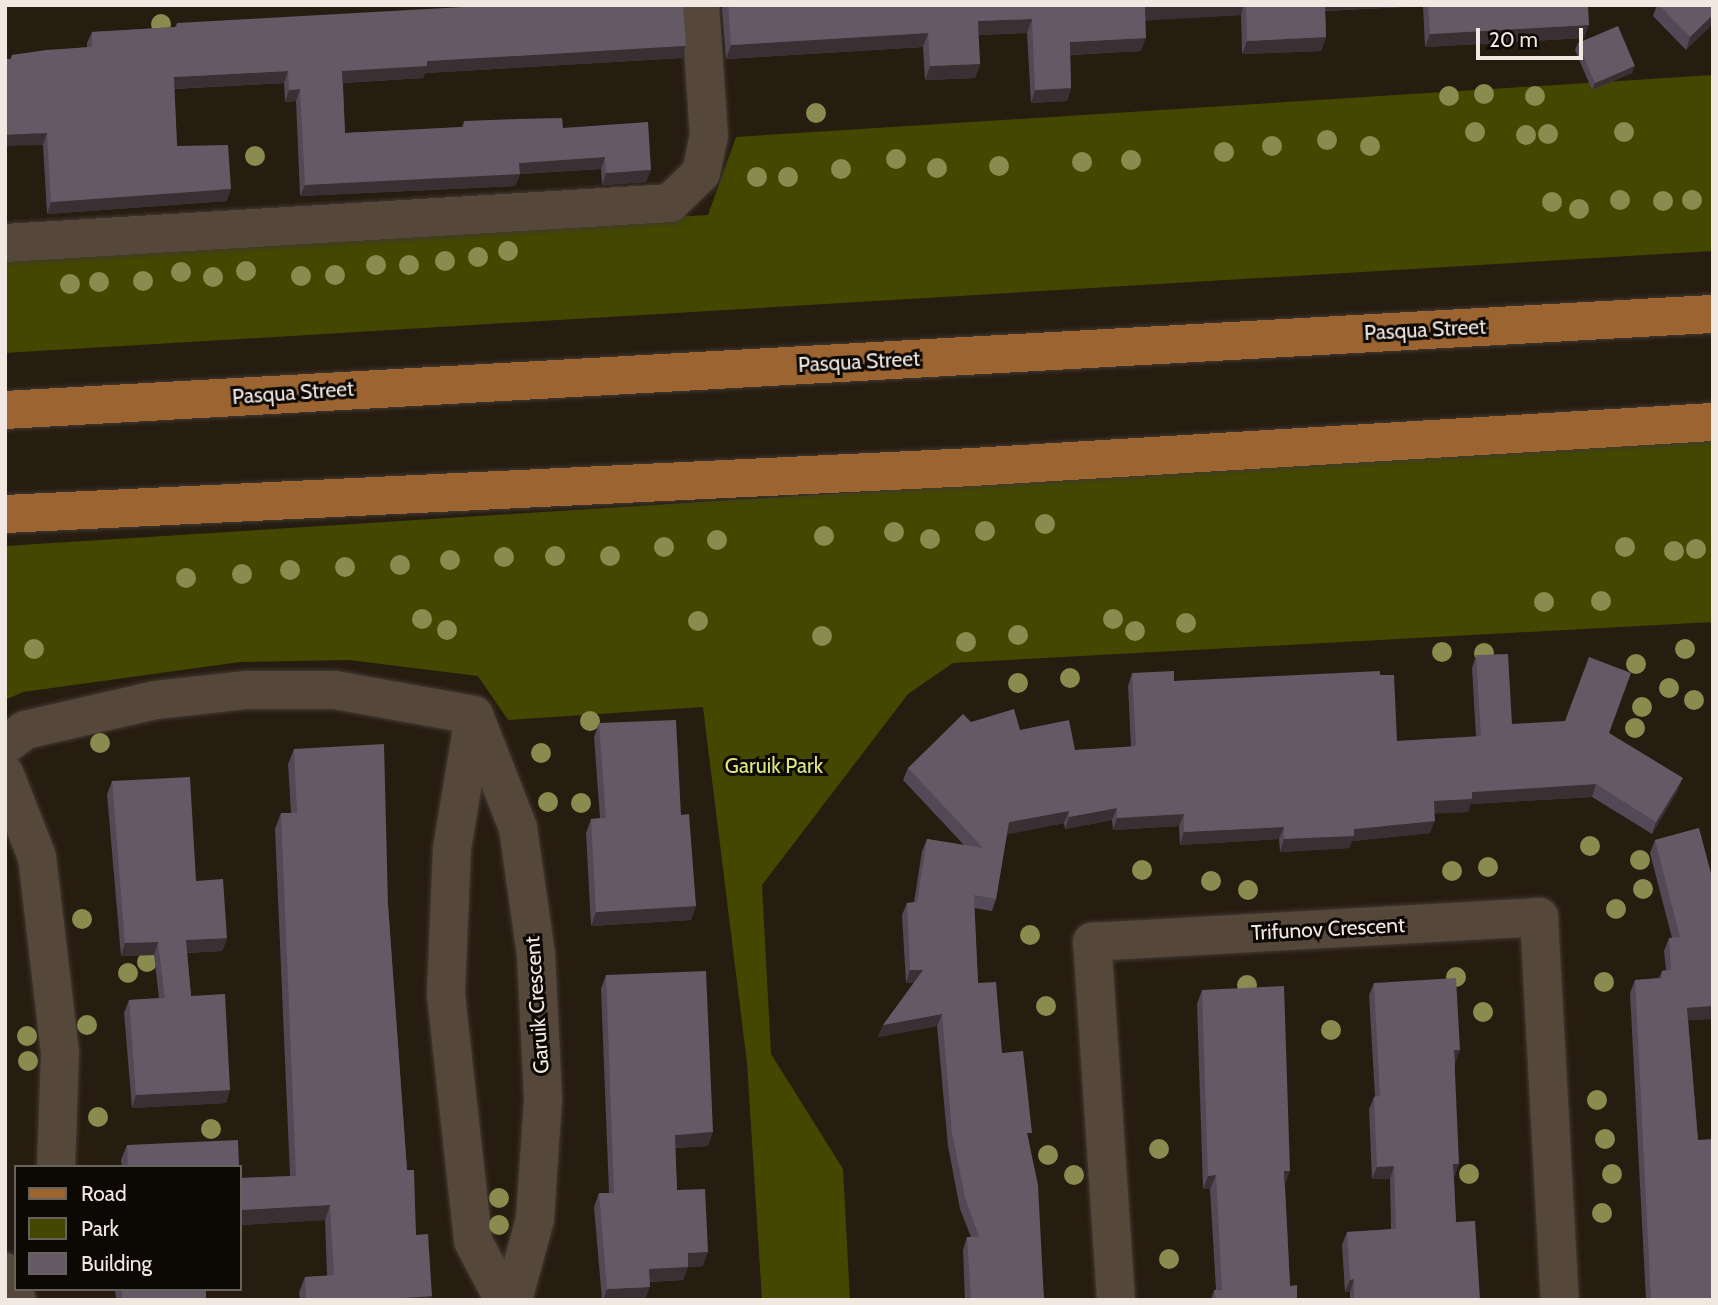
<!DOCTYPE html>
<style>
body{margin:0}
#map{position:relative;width:1718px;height:1305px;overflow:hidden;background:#271c10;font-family:Cabin,sans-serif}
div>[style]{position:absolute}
.green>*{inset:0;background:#434700}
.roads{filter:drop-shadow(0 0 2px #413832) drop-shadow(0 0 2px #413832)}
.minor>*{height:38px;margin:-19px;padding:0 19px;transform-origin:19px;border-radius:19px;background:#55483b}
.major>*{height:38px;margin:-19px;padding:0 19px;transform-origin:19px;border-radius:19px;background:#9b6430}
.trees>*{width:20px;height:20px;margin:-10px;border-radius:50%;background:#8a8b4e}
.wall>*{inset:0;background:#534855}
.shaded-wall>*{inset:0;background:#3a2f33}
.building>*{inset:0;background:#645964}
span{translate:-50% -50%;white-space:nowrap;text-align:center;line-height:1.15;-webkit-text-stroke:6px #0c0804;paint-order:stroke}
.street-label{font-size:21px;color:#f0e8e1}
.park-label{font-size:21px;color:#dbe580}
.frame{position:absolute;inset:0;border:7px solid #f0e8e1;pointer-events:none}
.legend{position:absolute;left:14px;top:1165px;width:228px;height:126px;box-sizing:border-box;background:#0c0804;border:2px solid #67625c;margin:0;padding:9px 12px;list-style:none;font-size:21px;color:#f0e8e1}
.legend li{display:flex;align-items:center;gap:14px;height:35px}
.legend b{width:35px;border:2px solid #67625c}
.scale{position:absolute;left:1476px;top:28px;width:107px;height:32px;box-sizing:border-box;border:4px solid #f0e8e1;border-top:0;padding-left:9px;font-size:21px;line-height:24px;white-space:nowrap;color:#f0e8e1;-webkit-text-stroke:5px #0c0804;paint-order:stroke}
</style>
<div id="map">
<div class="green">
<div style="clip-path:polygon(1713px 75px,1713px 251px,5px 353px,5px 255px,708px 215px,736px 137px)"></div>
<div style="clip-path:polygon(1713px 438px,1713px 622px,953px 663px,908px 694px,762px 885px,771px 1054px,843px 1169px,850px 1300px,762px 1300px,747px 1063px,703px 707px,508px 720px,478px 676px,349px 660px,240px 662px,23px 692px,5px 700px,5px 546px)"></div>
</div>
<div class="roads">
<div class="minor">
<div style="left:5px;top:243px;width:666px;rotate:-3.44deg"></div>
<div style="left:670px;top:203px;width:43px;rotate:-44.1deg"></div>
<div style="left:701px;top:173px;width:38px;rotate:-78deg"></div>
<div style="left:709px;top:136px;width:131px;rotate:-93.9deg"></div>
<div style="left:474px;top:715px;width:121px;rotate:68.7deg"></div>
<div style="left:518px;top:828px;width:127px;rotate:81.9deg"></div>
<div style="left:536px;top:954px;width:145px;rotate:87.2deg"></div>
<div style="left:543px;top:1099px;width:120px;rotate:93.8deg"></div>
<div style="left:535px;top:1219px;width:84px;rotate:105.2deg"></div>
<div style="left:474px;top:717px;width:134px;rotate:99.5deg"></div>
<div style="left:452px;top:849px;width:146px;rotate:92.4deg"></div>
<div style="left:446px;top:995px;width:247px;rotate:83.7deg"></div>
<div style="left:473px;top:1241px;width:67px;rotate:62.3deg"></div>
<div style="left:5px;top:745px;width:25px;rotate:-37deg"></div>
<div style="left:25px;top:730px;width:134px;rotate:-12.9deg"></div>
<div style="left:156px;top:700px;width:92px;rotate:-6.3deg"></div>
<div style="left:247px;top:690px;width:88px"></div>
<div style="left:335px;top:690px;width:141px;rotate:10.2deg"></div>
<div style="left:5px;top:775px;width:88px;rotate:68.7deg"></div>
<div style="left:37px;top:857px;width:197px;rotate:83.3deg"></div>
<div style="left:60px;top:1053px;width:114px;rotate:92deg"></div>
<div style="left:5px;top:1272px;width:30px;rotate:67deg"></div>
<div style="left:1116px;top:1300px;width:359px;rotate:-93.8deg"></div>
<div style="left:1092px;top:942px;width:448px;rotate:-3.2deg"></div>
<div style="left:1539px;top:917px;width:384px;rotate:86.9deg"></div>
</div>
<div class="major">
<div style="left:5px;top:410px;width:1711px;rotate:-3.22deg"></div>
<div style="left:5px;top:514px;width:968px;rotate:-2.78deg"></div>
<div style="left:972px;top:467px;width:742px;rotate:-3.48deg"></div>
</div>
</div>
<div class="trees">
<div style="left:161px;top:24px"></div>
<div style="left:1484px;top:94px"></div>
<div style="left:1449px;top:96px"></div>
<div style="left:1535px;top:96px"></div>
<div style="left:816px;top:113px"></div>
<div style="left:1475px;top:132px"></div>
<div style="left:1624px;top:132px"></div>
<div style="left:1548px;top:134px"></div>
<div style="left:1526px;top:135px"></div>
<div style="left:1327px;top:140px"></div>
<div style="left:1272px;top:146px"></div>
<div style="left:1370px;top:146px"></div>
<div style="left:1224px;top:152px"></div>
<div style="left:255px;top:156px"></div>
<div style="left:896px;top:159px"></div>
<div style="left:1131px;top:160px"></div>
<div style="left:1082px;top:162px"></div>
<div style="left:999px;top:166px"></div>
<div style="left:937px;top:168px"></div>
<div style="left:841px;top:169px"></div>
<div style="left:757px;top:177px"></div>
<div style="left:788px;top:177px"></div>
<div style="left:1620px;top:200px"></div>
<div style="left:1692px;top:200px"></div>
<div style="left:1663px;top:201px"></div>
<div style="left:1552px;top:202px"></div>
<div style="left:1579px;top:209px"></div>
<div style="left:508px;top:251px"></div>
<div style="left:478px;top:257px"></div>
<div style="left:445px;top:261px"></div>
<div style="left:376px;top:265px"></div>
<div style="left:409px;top:265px"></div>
<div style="left:246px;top:271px"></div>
<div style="left:181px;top:272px"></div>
<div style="left:335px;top:275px"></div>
<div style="left:301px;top:276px"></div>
<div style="left:213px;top:277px"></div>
<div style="left:143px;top:281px"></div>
<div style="left:99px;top:282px"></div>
<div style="left:70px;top:284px"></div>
<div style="left:1045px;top:524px"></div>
<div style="left:985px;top:531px"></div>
<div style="left:894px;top:532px"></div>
<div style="left:824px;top:536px"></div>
<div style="left:930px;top:539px"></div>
<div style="left:717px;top:540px"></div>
<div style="left:664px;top:547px"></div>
<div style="left:1625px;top:547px"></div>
<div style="left:1696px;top:549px"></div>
<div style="left:1674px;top:551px"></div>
<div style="left:555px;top:556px"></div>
<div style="left:610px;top:556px"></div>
<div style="left:504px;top:557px"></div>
<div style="left:450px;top:560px"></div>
<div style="left:400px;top:565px"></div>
<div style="left:345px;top:567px"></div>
<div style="left:290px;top:570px"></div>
<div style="left:242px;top:574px"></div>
<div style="left:186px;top:578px"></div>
<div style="left:1601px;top:601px"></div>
<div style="left:1544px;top:602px"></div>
<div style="left:422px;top:619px"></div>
<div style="left:1113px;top:619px"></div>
<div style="left:698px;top:621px"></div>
<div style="left:1186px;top:623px"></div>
<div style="left:447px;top:630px"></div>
<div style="left:1135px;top:631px"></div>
<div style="left:1018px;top:635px"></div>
<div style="left:822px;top:636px"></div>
<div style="left:966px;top:642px"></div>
<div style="left:34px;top:649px"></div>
<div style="left:1685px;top:649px"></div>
<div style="left:1442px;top:652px"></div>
<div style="left:1484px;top:653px"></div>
<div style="left:1636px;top:664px"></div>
<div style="left:1070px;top:678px"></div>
<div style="left:1018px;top:683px"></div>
<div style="left:1669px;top:688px"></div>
<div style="left:1694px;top:700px"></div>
<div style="left:1642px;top:707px"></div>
<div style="left:590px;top:721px"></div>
<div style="left:1635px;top:728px"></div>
<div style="left:100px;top:743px"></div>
<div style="left:541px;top:753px"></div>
<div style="left:548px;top:802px"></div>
<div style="left:581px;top:803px"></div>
<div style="left:1590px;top:846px"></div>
<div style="left:1640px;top:860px"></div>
<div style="left:1488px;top:867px"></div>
<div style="left:1142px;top:870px"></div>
<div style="left:1452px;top:871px"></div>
<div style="left:1211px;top:881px"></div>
<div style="left:1643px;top:889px"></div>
<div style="left:1248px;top:890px"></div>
<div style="left:1616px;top:909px"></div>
<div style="left:82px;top:919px"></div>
<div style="left:1030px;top:935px"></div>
<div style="left:147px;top:962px"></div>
<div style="left:128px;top:973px"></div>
<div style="left:1456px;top:977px"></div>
<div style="left:1604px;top:982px"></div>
<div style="left:1247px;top:985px"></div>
<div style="left:1046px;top:1006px"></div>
<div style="left:1483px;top:1012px"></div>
<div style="left:87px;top:1025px"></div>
<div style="left:1331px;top:1030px"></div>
<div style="left:27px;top:1036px"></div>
<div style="left:28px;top:1061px"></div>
<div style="left:1597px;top:1100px"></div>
<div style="left:98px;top:1117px"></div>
<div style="left:211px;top:1129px"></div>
<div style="left:1605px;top:1139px"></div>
<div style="left:1159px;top:1149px"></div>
<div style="left:1048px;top:1155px"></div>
<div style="left:1469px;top:1174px"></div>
<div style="left:1612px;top:1174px"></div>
<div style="left:1074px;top:1175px"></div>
<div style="left:499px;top:1198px"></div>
<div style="left:1602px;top:1213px"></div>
<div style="left:499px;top:1225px"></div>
<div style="left:1169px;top:1259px"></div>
</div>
<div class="wall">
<div style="clip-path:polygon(723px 5px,1588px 5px,1584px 38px,1425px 47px,1423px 6px,1325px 11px,1326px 37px,1321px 51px,1242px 54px,1241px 15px,1145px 20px,1141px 51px,1070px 55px,1071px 88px,1067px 101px,1031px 103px,1027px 33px,978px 35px,980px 64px,975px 78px,925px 80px,923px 47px,726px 59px,722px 9px)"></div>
<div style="clip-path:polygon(1657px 5px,1713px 5px,1686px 50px,1653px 16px)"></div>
<div style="clip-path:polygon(177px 23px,682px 58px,425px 73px,423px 78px,343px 83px,345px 133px,462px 127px,464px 121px,563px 128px,646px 182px,602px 185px,601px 169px,520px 174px,515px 186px,300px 196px,296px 101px,285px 102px,284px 83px,174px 89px,177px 146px,227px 201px,47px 214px,43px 145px,10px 59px,12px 55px,87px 47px,87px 43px,92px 32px,175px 27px)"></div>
<div style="clip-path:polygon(1578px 43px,1632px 73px,1592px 90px,1575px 50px)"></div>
<div style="clip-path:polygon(1476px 655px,1512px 724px,1609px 733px,1678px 790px,1652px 834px,1592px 797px,1470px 804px,1468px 812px,1434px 813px,1430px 833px,1352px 841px,1349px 848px,1280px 852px,1279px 839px,1180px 845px,1179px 826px,1113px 830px,1112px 820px,1065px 829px,1064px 823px,1007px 834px,996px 899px,992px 911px,974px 908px,978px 983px,1002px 1053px,1029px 1141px,1044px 1300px,965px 1300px,963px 1250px,967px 1237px,971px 1237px,960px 1209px,948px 1146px,937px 1026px,878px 1037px,883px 1025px,914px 983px,906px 983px,902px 915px,907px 903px,914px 902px,922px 851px,927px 839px,964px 845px,903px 780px,908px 768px,971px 722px,1020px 730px,1075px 750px,1131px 747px,1128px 686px,1132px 673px,1174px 681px,1380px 675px,1397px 741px,1476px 737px,1472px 668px)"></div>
<div style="clip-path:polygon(599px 723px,681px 815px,696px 906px,691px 920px,591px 926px,586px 833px,591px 819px,600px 818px,594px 737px)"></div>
<div style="clip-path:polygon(294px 749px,388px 905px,407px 1170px,416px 1235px,431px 1300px,300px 1300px,299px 1292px,305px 1277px,327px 1276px,325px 1220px,240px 1225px,240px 1178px,290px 1176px,275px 829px,281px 813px,291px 813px,288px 764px)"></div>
<div style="clip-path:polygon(112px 781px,196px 881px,227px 938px,222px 951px,187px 953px,191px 996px,230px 1090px,226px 1103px,132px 1108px,124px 1013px,129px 1000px,159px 998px,154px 955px,121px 956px,107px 794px)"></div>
<div style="clip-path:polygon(1699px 828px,1688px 1021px,1698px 1140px,1713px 1300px,1646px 1300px,1630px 993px,1635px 980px,1659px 978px,1662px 971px,1666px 970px,1664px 951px,1669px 938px,1672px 938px,1650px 853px,1655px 840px)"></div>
<div style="clip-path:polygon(606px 975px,708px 1146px,675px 1148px,677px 1190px,703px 1266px,688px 1267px,683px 1280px,649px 1282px,645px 1300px,602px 1300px,594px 1207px,599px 1193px,609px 1193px,601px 989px)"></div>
<div style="clip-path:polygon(1374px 983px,1460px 1050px,1455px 1063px,1454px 1176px,1456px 1222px,1480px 1300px,1350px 1300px,1350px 1292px,1345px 1292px,1342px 1245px,1347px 1232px,1391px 1229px,1390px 1179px,1372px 1179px,1369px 1109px,1374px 1097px,1375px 1096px,1369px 995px)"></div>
<div style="clip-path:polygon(1202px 990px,1285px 1185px,1290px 1286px,1216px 1290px,1210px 1189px,1203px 1189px,1197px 1004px)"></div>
<div style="clip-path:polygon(127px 1145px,239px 1167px,122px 1167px,121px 1160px)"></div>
<div style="clip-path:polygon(115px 1289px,206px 1289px,206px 1300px,116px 1300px)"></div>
<div style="clip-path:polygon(1214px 1290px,1215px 1300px,1211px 1300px)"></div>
</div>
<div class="shaded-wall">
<div style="clip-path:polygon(1182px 5px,1244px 5px,1241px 15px,1140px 21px,1145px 7px)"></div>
<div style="clip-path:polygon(1321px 5px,1423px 5px,1423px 6px,1319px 11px)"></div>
<div style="clip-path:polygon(1713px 15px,1713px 24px,1686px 50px,1690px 37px)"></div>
<div style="clip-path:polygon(1032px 19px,1027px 33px,973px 35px,978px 21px)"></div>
<div style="clip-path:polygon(1589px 25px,1584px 38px,1425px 47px,1430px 34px)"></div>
<div style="clip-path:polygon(928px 33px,923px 47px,726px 59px,731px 45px)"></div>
<div style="clip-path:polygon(1326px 37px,1321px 51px,1242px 54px,1247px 41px)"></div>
<div style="clip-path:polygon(1146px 38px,1141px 51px,1065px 55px,1070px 42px)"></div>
<div style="clip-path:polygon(686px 46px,682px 58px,425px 73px,423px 78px,338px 83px,342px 71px,427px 61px)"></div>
<div style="clip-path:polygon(980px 64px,975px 78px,925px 80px,930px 66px)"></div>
<div style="clip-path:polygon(1635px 66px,1632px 73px,1592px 90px,1595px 83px)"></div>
<div style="clip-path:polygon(288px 71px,284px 83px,169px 89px,174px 77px)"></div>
<div style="clip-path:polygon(1071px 88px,1067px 101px,1031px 103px,1035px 90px)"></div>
<div style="clip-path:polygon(300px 89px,296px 101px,285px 102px,289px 90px)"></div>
<div style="clip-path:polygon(47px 133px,43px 145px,5px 146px,5px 135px)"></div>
<div style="clip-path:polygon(605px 157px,601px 169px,520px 174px,515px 186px,300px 196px,305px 185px,519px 163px)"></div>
<div style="clip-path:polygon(651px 170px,646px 182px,602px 185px,606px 173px)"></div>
<div style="clip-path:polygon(231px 189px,227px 201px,47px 214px,51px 202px)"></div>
<div style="clip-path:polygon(1683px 778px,1678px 790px,1652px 834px,1656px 822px)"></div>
<div style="clip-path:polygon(1596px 784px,1592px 797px,1470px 804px,1468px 812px,1429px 814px,1434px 801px,1472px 792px)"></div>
<div style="clip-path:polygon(1117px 808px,1112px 820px,1065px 829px,1069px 817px)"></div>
<div style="clip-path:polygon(1069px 811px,1064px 823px,1005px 835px,1009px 822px)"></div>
<div style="clip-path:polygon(1184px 814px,1179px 826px,1113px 830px,1117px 818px)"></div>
<div style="clip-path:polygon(1435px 821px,1430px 833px,1352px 841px,1349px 848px,1280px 852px,1284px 839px,1354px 829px)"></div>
<div style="clip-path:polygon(1284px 827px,1279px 839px,1180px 845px,1184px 832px)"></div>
<div style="clip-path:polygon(696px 906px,691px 920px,591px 926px,596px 912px)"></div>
<div style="clip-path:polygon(227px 938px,222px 951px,182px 953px,186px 940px)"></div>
<div style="clip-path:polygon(158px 942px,154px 955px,121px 956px,125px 943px)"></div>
<div style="clip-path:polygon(910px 970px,923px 970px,918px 983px,906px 983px)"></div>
<div style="clip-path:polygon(1713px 1006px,1713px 1019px,1683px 1021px,1687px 1008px)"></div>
<div style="clip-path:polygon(942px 1014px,937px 1026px,878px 1037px,883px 1025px)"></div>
<div style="clip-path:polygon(1454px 1050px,1460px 1050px,1455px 1063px)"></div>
<div style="clip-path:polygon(230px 1090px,226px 1103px,132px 1108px,136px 1095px)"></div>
<div style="clip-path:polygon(713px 1132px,708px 1146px,670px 1148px,675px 1135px)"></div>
<div style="clip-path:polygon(1453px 1164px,1459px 1164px,1455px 1176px,1449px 1176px)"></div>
<div style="clip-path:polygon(1394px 1166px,1390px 1179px,1372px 1179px,1377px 1167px)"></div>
<div style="clip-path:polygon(1284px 1171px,1290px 1171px,1285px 1185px)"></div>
<div style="clip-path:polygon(1216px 1175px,1210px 1189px,1203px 1189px,1208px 1176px)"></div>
<div style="clip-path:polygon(330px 1205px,325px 1220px,240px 1225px,240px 1210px)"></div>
<div style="clip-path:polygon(708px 1252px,703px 1266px,688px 1267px,683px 1280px,644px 1282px,649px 1269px,688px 1253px)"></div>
<div style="clip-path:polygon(1354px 1279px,1350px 1292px,1345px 1292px,1350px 1280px)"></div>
<div style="clip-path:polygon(650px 1287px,645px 1300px,603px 1300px,607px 1289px)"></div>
<div style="clip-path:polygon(432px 1296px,431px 1300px,374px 1300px)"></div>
</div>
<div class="building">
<div style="clip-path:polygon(499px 5px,683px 5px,686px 46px,427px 61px,427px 66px,342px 71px,345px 133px,464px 127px,464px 121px,517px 119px,562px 118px,563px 128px,648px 122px,651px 170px,606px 173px,605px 157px,519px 163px,520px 174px,305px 185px,300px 89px,289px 90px,288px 71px,174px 77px,177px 146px,228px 145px,231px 189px,51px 202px,47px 133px,5px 135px,5px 59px,12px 59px,12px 55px,46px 50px,92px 47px,92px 32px,177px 27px,177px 23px)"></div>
<div style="clip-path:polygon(728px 5px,1182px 5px,1145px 7px,1146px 38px,1070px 42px,1071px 88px,1035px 90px,1032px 19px,978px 21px,980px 64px,930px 66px,928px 33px,731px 45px)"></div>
<div style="clip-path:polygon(1246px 5px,1325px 5px,1326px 37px,1247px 41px)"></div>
<div style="clip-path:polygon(1428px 5px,1588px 5px,1589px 25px,1430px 34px)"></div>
<div style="clip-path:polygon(1659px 5px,1713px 5px,1713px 15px,1690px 37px)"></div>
<div style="clip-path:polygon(1618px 26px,1635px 66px,1595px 83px,1578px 43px)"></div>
<div style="clip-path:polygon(1508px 654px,1512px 724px,1565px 721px,1589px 657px,1631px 673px,1609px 733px,1683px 778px,1656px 822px,1596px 784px,1472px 792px,1472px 799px,1434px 801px,1435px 821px,1354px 829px,1354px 836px,1284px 839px,1284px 827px,1184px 832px,1184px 814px,1117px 818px,1117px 808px,1069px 817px,1069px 811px,1009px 822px,996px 899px,974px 895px,978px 983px,996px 982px,1002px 1053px,1023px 1051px,1032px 1133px,1027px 1133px,1038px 1185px,1044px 1300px,971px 1300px,967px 1237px,979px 1237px,965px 1197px,952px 1133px,942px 1014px,883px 1025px,923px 970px,910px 970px,907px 903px,917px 902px,927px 839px,983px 848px,908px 768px,963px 714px,971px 722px,1014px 709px,1020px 730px,1069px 720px,1075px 750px,1136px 746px,1132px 673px,1174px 671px,1174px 681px,1380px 671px,1380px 675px,1394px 675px,1397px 741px,1481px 736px,1476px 655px)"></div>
<div style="clip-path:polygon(676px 720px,681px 815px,689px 814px,696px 906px,596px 912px,591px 819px,606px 818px,599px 723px)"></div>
<div style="clip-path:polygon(384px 744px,388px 905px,407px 1170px,414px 1170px,416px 1235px,428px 1234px,432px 1296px,374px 1300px,306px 1300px,305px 1277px,334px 1275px,330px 1205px,240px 1210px,240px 1178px,296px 1176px,281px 813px,297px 813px,294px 749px)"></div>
<div style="clip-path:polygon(190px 777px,196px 881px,223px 879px,227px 938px,186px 940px,191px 996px,225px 994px,230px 1090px,136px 1095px,129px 1000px,165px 998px,158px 942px,125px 943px,112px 781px)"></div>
<div style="clip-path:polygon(1699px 828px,1713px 881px,1713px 1006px,1687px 1008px,1698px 1140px,1713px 1139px,1713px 1300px,1651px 1300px,1635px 980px,1662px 978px,1662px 971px,1671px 970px,1669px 938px,1680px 937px,1655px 840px)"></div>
<div style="clip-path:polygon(706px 971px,713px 1132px,675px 1135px,677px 1190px,705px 1189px,708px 1252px,688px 1253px,688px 1267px,649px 1269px,650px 1287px,607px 1289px,599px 1193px,614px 1193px,606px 975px)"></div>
<div style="clip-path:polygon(1456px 978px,1460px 1050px,1454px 1050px,1459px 1164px,1453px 1164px,1456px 1222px,1475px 1221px,1480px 1300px,1354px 1300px,1354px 1279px,1350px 1280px,1347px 1232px,1396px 1229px,1394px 1166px,1377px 1167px,1374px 1097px,1380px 1096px,1374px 983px)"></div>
<div style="clip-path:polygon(1284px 986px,1290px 1171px,1284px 1171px,1290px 1286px,1297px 1285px,1297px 1300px,1215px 1300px,1214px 1290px,1222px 1290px,1216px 1175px,1208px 1176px,1202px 990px)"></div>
<div style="clip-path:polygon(238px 1140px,239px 1167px,128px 1167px,127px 1145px)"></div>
<div style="clip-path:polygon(122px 1289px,206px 1289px,206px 1299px,122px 1300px)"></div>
</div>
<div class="street-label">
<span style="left:1425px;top:330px;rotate:-3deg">Pasqua Street</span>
<span style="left:859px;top:362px;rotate:-3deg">Pasqua Street</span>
<span style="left:293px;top:393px;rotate:-4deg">Pasqua Street</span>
<span style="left:1328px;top:929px;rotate:-3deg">Trifunov Crescent</span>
<span style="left:537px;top:1005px;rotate:-94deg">Garuik Crescent</span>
</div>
<div class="park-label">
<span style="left:774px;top:766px">Garuik Park</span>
</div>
<div class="frame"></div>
<ul class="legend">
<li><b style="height:9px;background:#9b6430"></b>Road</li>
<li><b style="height:19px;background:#434700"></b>Park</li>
<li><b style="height:19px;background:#645964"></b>Building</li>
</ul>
<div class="scale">20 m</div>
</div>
